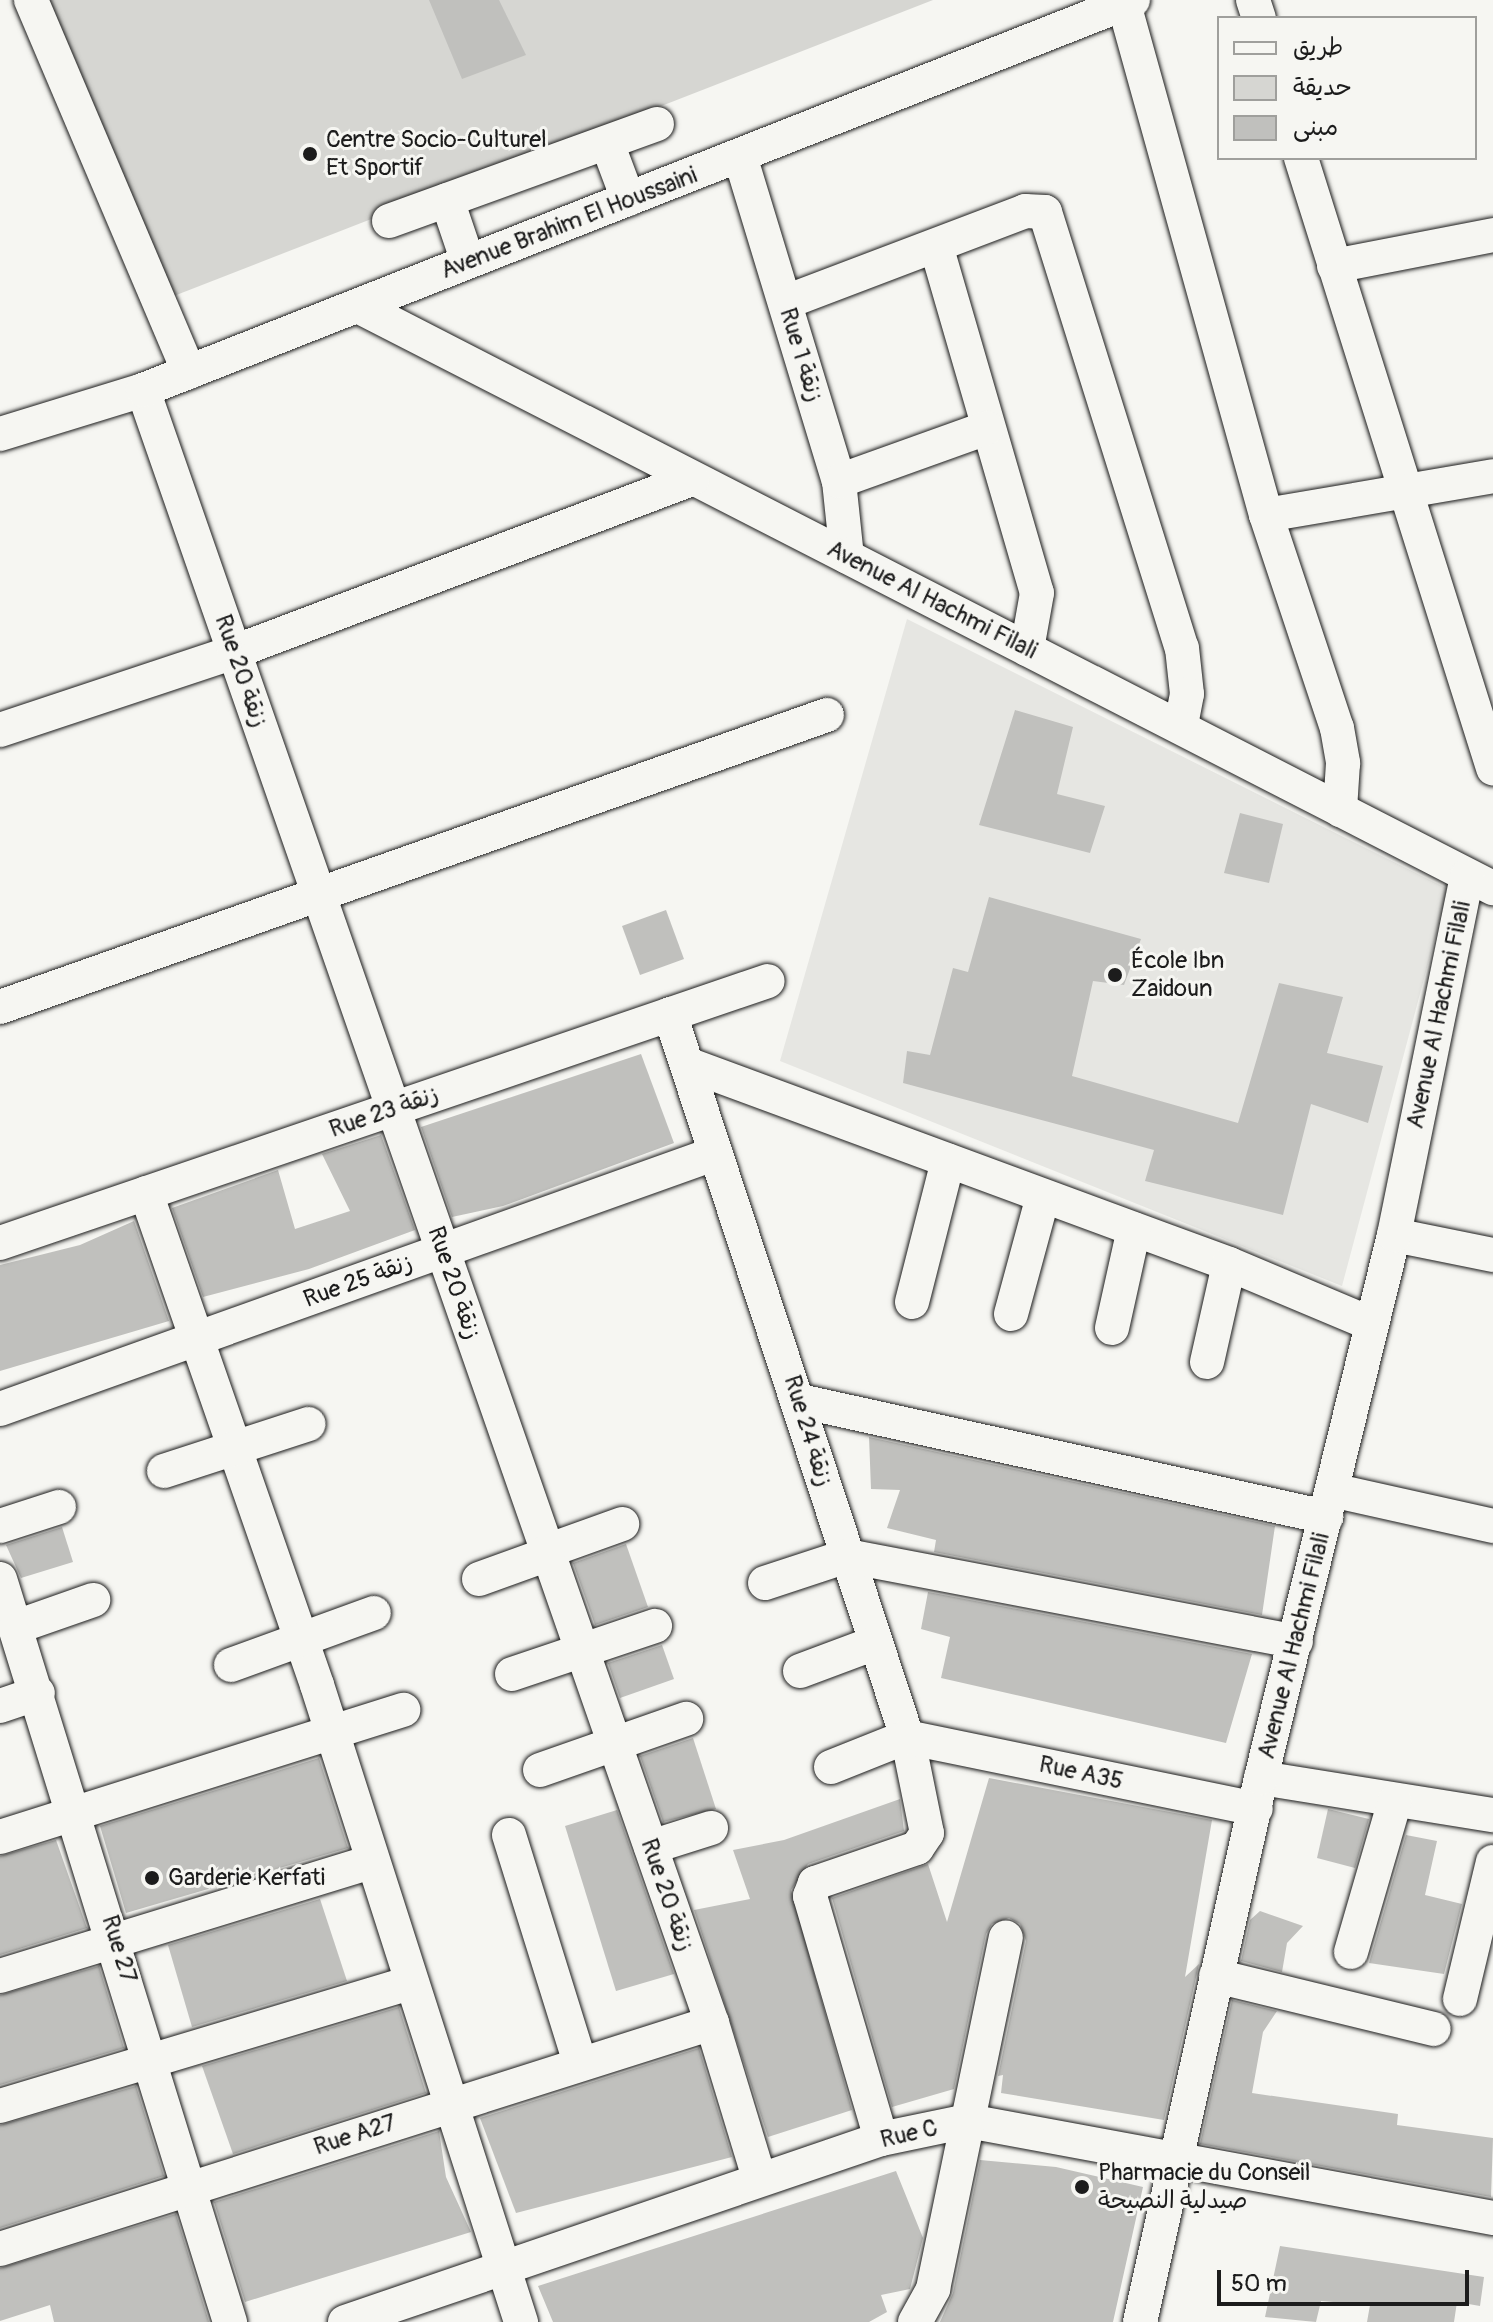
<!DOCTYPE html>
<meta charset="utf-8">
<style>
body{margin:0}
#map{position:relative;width:1493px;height:2322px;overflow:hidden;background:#f6f6f2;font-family:Pangolin,"Playpen Sans Arabic",sans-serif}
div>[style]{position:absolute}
.built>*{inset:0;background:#e6e6e2}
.green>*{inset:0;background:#d6d6d2}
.building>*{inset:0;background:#c0c0bd}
.roads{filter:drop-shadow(0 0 2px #1c1c1c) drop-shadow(0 0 2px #1c1c1c)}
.minor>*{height:34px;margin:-17px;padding:0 17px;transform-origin:17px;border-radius:17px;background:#f6f6f2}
.dots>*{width:22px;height:22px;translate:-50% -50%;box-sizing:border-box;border:4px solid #f6f6f2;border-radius:50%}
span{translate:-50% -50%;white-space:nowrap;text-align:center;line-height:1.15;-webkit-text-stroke:6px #f6f6f2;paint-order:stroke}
.poi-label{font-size:24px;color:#1c1c1c}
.left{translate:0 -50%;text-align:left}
.street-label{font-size:24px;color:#1c1c1c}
.legend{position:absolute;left:1217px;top:16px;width:260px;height:144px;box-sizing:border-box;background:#f6f6f2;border:2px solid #9f9f9c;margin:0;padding:10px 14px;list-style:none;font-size:24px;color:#1c1c1c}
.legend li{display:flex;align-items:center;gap:16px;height:40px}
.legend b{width:40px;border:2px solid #9f9f9c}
.scale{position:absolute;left:1217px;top:2270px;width:252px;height:36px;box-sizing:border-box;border:4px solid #1c1c1c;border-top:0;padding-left:10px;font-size:24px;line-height:28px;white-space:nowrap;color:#1c1c1c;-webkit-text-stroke:6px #f6f6f2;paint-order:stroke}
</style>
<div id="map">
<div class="built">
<div style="clip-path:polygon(907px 619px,1448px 889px,1342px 1286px,780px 1061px)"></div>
</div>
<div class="green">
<div style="clip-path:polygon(21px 0,933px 0,143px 308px)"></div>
</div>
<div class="building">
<div style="clip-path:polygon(429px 0,499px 0,526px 55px,462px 79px)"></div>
<div style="clip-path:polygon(1015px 710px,1073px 727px,1057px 794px,1105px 806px,1090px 853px,979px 825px)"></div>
<div style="clip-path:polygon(1240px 813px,1283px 824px,1269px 883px,1224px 873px)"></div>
<div style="clip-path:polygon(989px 897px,1141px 939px,1124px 985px,1093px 981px,1072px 1076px,1238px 1123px,1279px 983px,1343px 997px,1327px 1053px,1383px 1066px,1368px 1123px,1311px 1104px,1283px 1215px,1145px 1181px,1154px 1150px,903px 1083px,907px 1051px,930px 1055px,953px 968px,968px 972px)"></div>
<div style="clip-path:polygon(666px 910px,684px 959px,640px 975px,622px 926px)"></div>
<div style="clip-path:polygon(641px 1054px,674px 1143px,503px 1206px,452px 1217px,421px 1127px)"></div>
<div style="clip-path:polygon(381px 1135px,415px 1230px,309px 1269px,203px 1297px,172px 1208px,278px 1170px,295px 1229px,350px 1211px,322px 1154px)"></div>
<div style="clip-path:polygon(134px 1221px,169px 1321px,0 1371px,0 1265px,80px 1245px)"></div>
<div style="clip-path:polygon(869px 1437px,1275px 1526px,1262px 1615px,934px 1552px,936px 1540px,887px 1528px,900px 1490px,871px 1489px)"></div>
<div style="clip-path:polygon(62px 1527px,73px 1562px,21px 1578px,6px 1545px)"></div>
<div style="clip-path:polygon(626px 1544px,648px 1607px,595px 1625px,573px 1563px)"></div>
<div style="clip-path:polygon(928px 1592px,1252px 1654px,1226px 1743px,941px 1678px,950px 1637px,921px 1629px)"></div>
<div style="clip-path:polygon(662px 1645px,674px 1679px,620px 1698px,608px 1663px)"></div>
<div style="clip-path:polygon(693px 1738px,716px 1809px,663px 1822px,640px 1756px)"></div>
<div style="clip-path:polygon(319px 1758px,348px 1848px,126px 1913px,100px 1826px)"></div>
<div style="clip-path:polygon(989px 1778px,1212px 1820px,1185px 1977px,1199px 1964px,1164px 2120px,1001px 2093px,1003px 2075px,998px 2076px,1026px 1941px,1020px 1924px,1009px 1918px,992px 1924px,986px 1934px,954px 2089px,892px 2107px,832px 1898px,928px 1864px,947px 1922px)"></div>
<div style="clip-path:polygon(900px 1799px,904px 1831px,808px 1864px,791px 1890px,852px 2110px,768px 2137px,694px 1910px,750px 1899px,733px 1850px,784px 1840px)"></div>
<div style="clip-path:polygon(1328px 1809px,1369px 1819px,1355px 1868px,1317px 1858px)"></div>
<div style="clip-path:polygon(617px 1810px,674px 1974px,616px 1991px,565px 1826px)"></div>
<div style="clip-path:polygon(1406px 1835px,1437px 1841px,1425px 1895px,1462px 1904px,1444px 1974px,1369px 1963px)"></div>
<div style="clip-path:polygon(56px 1840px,87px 1928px,0 1955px,0 1856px)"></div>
<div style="clip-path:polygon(320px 1899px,347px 1981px,192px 2027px,168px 1945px)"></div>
<div style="clip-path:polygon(1260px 1911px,1303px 1926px,1287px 1943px,1282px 1972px,1241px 1961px,1250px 1920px)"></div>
<div style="clip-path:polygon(99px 1966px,124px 2048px,0 2085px,0 1995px)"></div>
<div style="clip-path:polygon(1232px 2000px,1277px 2011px,1263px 2032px,1252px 2093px,1398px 2114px,1397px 2125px,1493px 2138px,1491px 2197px,1200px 2144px)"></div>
<div style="clip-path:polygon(399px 2007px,426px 2093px,233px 2154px,202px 2066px)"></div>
<div style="clip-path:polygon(699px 2048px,732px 2157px,516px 2213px,480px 2118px)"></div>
<div style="clip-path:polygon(136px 2086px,164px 2176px,0 2228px,0 2125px)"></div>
<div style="clip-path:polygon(439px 2131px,446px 2177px,471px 2232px,245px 2302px,214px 2202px)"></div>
<div style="clip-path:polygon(980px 2160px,1056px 2167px,1143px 2187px,1113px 2322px,940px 2322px,953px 2293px)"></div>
<div style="clip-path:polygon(896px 2171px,923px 2238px,910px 2289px,881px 2295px,887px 2312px,869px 2322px,553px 2322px,538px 2286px)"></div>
<div style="clip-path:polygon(176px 2214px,209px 2322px,54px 2322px,50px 2305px,0 2321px,0 2268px)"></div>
<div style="clip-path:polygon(1280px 2246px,1484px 2277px,1480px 2306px,1457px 2302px,1454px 2322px,1367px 2322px,1370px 2305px,1321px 2301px,1316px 2322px,1265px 2317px)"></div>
</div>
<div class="roads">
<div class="minor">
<div style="left:31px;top:0;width:404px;rotate:67deg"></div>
<div style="left:1253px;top:0;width:19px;rotate:72deg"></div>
<div style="left:1124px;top:4px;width:530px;rotate:74.47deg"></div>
<div style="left:1266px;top:515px;width:225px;rotate:71.6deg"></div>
<div style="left:1337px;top:728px;width:36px;rotate:80deg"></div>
<div style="left:1343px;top:763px;width:47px;rotate:93.7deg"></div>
<div style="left:607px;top:143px;width:60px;rotate:69.4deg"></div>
<div style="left:740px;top:156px;width:340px;rotate:73.1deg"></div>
<div style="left:839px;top:481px;width:76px;rotate:84deg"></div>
<div style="left:1301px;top:158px;width:640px;rotate:72.53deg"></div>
<div style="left:447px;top:200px;width:65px;rotate:71.3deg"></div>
<div style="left:389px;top:221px;width:285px;rotate:-19.9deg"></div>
<div style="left:937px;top:249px;width:358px;rotate:73.8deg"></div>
<div style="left:1037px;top:593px;width:57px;rotate:100.1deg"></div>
<div style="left:1334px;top:266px;width:162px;rotate:-11deg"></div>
<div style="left:786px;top:302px;width:256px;rotate:-20.8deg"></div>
<div style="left:1025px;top:211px;width:20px;rotate:3deg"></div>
<div style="left:1045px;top:212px;width:457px;rotate:72.6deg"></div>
<div style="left:1182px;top:648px;width:46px;rotate:83.8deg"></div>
<div style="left:1187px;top:694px;width:33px;rotate:101deg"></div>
<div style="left:358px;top:306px;width:1276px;rotate:27.15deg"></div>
<div style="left:143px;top:390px;width:1729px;rotate:70.79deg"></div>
<div style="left:712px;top:2023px;width:162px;rotate:73.1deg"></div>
<div style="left:0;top:434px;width:150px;rotate:-17.1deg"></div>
<div style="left:143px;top:390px;width:1064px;rotate:-21.5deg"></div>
<div style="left:839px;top:481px;width:157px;rotate:-19.7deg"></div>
<div style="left:1266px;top:515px;width:230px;rotate:-9.7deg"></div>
<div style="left:0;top:730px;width:247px;rotate:-18.4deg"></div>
<div style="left:234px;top:652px;width:490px;rotate:-20.7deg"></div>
<div style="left:0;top:1007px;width:877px;rotate:-19.45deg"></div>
<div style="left:670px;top:1014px;width:764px;rotate:71.85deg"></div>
<div style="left:908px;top:1740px;width:95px;rotate:78.5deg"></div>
<div style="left:927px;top:1833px;width:18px;rotate:124deg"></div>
<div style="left:917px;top:1848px;width:108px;rotate:161.1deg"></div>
<div style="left:815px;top:1883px;width:14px;rotate:111deg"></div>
<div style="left:810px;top:1896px;width:253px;rotate:73.7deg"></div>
<div style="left:687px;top:1064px;width:578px;rotate:20.25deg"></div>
<div style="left:1229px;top:1264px;width:155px;rotate:22.8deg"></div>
<div style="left:146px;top:1193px;width:521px;rotate:70.83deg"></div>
<div style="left:317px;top:1685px;width:669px;rotate:72.24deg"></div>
<div style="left:1394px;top:1235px;width:101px;rotate:11.4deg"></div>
<div style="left:0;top:1243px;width:811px;rotate:-18.84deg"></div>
<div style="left:912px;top:1302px;width:146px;rotate:-75.7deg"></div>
<div style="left:1011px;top:1314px;width:122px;rotate:-74.8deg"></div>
<div style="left:1112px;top:1328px;width:101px;rotate:-77.5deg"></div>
<div style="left:1207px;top:1362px;width:100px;rotate:-77.3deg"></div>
<div style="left:800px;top:1401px;width:539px;rotate:12.44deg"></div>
<div style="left:0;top:1409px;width:760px;rotate:-19.67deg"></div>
<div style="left:164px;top:1471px;width:152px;rotate:-18deg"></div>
<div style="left:1332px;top:1490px;width:165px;rotate:12.6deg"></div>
<div style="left:0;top:1526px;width:62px;rotate:-17.9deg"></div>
<div style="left:547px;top:1551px;width:80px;rotate:-19.8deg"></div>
<div style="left:0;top:1579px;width:778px;rotate:72.8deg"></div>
<div style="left:479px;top:1579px;width:73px;rotate:-19.9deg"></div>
<div style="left:765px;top:1583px;width:86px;rotate:-18.2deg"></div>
<div style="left:847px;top:1556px;width:457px;rotate:10.8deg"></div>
<div style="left:16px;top:1627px;width:82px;rotate:-19.3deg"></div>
<div style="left:231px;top:1665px;width:152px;rotate:-20deg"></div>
<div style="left:800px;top:1671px;width:80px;rotate:-20.5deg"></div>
<div style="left:512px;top:1674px;width:151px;rotate:-18.6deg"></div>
<div style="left:0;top:1706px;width:40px;rotate:-18.9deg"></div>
<div style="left:906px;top:1737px;width:357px;rotate:11.6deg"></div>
<div style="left:831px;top:1767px;width:81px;rotate:-21.8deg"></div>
<div style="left:540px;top:1770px;width:155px;rotate:-19.3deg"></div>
<div style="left:1261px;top:1778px;width:235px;rotate:9.1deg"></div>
<div style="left:509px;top:1835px;width:239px;rotate:72.7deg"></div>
<div style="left:0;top:1837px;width:423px;rotate:-17.5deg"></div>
<div style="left:651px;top:1847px;width:63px;rotate:-17.6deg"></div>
<div style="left:1351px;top:1952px;width:157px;rotate:-73.8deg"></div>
<div style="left:0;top:1976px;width:388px;rotate:-17.1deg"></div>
<div style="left:1216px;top:1976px;width:224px;rotate:13.7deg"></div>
<div style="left:1460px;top:1999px;width:141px;rotate:-76.5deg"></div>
<div style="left:0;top:2106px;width:427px;rotate:-16.7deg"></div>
<div style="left:0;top:2249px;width:747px;rotate:-17.61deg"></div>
<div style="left:345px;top:2322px;width:566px;rotate:-18.85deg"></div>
<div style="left:881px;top:2139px;width:89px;rotate:-11.7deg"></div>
<div style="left:968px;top:2121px;width:534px;rotate:10.47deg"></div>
<div style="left:915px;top:2322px;width:38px;rotate:-61deg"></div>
<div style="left:933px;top:2289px;width:359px;rotate:-78.3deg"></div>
<div style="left:1140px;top:2322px;width:557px;rotate:-77.46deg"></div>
<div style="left:1261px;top:1778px;width:559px;rotate:-76.24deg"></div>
<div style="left:1394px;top:1235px;width:366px;rotate:-78.5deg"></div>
</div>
</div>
<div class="dots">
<div style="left:310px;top:154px;background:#1c1c1c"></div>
<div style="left:1115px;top:975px;background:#1c1c1c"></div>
<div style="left:152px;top:1878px;background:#1c1c1c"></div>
<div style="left:1082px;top:2187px;background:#1c1c1c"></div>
</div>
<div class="poi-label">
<span class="left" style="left:326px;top:154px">Centre Socio-Culturel<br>Et Sportif</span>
<span class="left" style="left:1131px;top:975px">École Ibn<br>Zaidoun</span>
<span class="left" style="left:168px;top:1878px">Garderie Kerfati</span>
<span class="left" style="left:1098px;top:2187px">Pharmacie du Conseil<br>صيدلية النصيحة</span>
</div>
<div class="street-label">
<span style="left:569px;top:223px;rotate:-21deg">Avenue Brahim El Houssaini</span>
<span style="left:801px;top:355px;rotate:73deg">Rue 1 زنقة</span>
<span style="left:932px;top:600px;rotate:27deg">Avenue Al Hachmi Filali</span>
<span style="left:241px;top:671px;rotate:71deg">Rue 20 زنقة</span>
<span style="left:1439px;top:1015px;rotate:-78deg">Avenue Al Hachmi Filali</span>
<span style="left:384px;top:1112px;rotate:-19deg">Rue 23 زنقة</span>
<span style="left:358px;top:1281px;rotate:-20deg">Rue 25 زنقة</span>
<span style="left:454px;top:1283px;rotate:71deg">Rue 20 زنقة</span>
<span style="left:808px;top:1431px;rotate:73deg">Rue 24 زنقة</span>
<span style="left:1294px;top:1646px;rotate:-76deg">Avenue Al Hachmi Filali</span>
<span style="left:1081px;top:1773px;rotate:12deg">Rue A35</span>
<span style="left:667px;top:1895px;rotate:71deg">Rue 20 زنقة</span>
<span style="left:119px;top:1949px;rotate:73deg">Rue 27</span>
<span style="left:909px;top:2134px;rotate:-13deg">Rue C</span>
<span style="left:355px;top:2135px;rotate:-18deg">Rue A27</span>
</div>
<ul class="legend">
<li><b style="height:10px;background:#f6f6f2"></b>طريق</li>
<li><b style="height:22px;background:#d6d6d2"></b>حديقة</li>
<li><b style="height:22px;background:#c0c0bd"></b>مبنى</li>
</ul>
<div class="scale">50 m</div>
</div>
